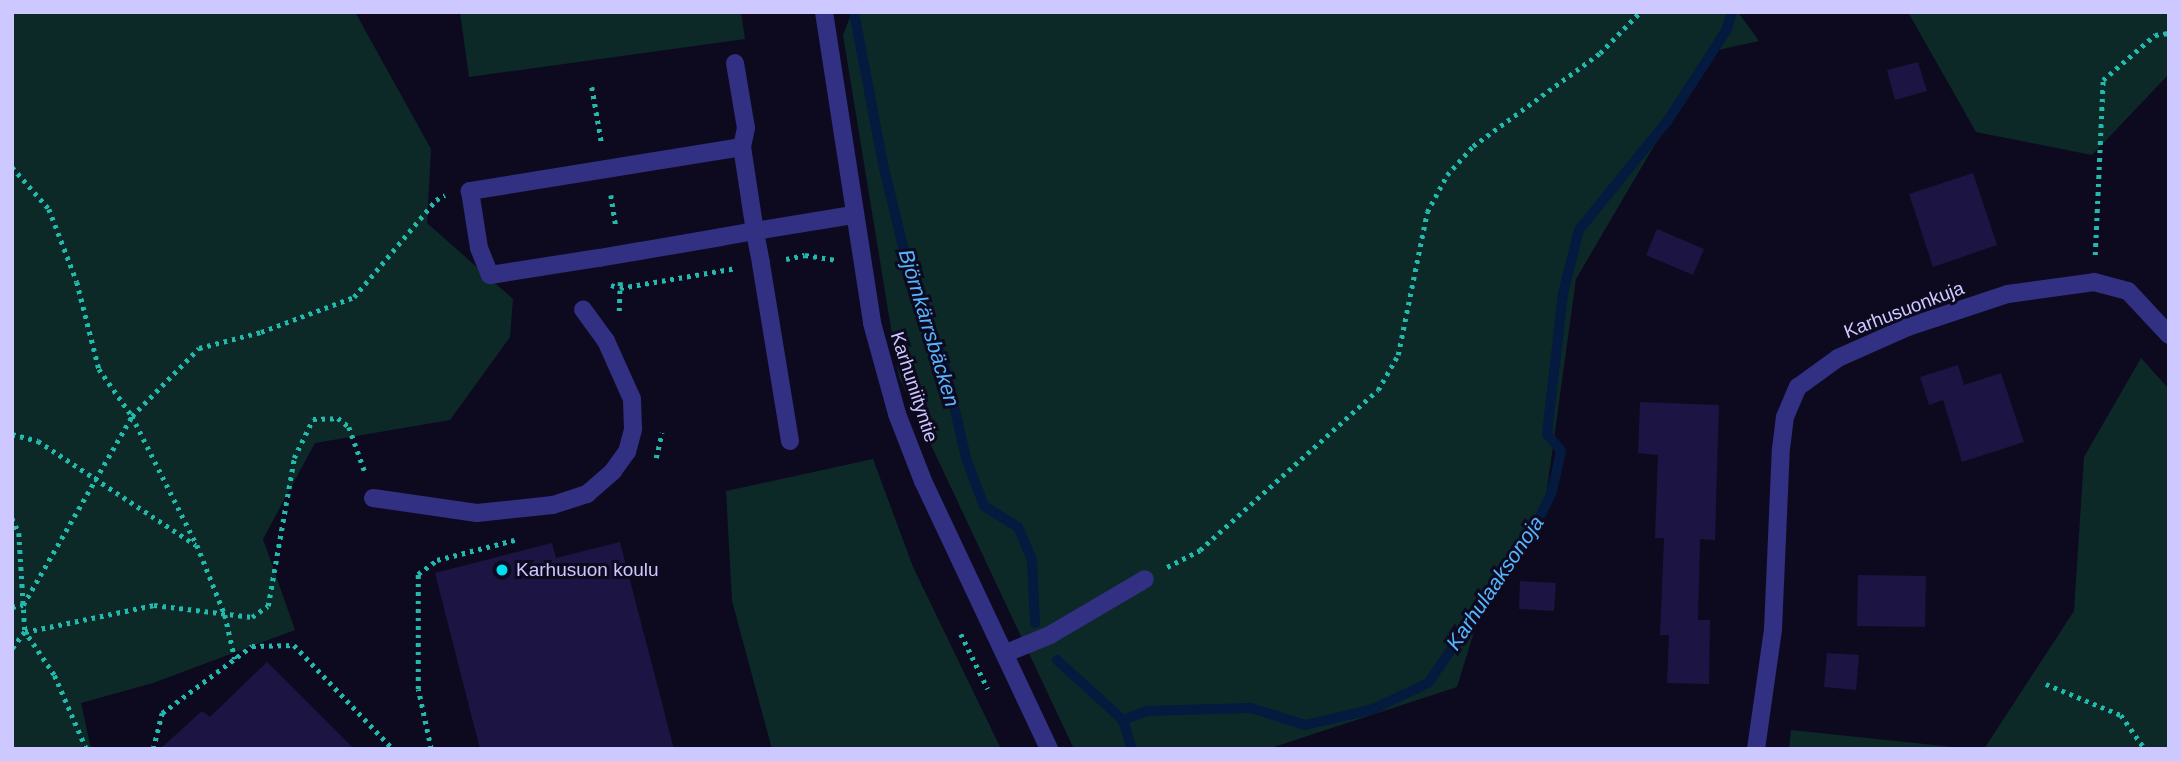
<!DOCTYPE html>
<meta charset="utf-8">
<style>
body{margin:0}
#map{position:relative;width:2181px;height:761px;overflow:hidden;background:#0d0a1f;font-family:Arial,sans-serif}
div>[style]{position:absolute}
.green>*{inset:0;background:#0c2928}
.stream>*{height:10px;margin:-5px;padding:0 5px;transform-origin:5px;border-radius:5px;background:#041a3e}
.building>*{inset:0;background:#1c1442}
.path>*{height:4.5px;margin-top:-2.25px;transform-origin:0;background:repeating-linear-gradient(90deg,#21baad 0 3.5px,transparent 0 8.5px)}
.minor>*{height:18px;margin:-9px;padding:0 9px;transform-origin:9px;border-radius:9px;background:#313083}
.dots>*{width:19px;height:19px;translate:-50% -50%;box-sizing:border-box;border:4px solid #0d0a1f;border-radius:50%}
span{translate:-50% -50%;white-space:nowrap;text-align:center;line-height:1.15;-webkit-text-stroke:6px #0d0a1f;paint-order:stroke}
.street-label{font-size:19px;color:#cdc8ff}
.poi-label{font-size:19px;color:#cdc8ff}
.left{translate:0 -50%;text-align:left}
.water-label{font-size:21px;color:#56b5ff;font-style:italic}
.frame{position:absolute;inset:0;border:14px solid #cdc8ff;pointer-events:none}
</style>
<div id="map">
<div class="green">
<div style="clip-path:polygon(12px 12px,355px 12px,431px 149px,427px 223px,513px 299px,510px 337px,450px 420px,315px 443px,263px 539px,295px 630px,153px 683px,81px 703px,91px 749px,12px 749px)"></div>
<div style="clip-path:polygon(460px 12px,741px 12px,745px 39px,469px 77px)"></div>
<div style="clip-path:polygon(852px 12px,1738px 12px,1759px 41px,1709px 52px,1576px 279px,1541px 533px,1481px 609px,1457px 687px,1268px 749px,1074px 749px,899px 377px,843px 35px)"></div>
<div style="clip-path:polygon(1908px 12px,2169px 12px,2169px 74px,2092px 155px,1976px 132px)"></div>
<div style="clip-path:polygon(2141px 358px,2169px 389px,2169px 749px,1984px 749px,2074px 611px,2084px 457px)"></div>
<div style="clip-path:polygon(873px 459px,913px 567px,1001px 749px,772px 749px,732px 601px,726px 491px)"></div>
<div style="clip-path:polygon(1791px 730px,1972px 749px,1789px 749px)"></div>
</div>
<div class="stream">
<div style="left:854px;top:12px;width:155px;rotate:79.2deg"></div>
<div style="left:883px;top:164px;width:123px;rotate:76.4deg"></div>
<div style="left:912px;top:284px;width:84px;rotate:67.7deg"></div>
<div style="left:944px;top:362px;width:98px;rotate:77.1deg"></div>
<div style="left:966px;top:458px;width:51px;rotate:69.4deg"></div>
<div style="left:984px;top:506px;width:40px;rotate:32deg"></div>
<div style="left:1018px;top:527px;width:36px;rotate:67deg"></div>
<div style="left:1032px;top:560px;width:63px;rotate:87.3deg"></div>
<div style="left:1057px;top:660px;width:89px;rotate:42.3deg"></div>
<div style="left:1123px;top:720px;width:30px;rotate:73deg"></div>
<div style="left:1123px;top:720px;width:25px;rotate:-21deg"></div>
<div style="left:1146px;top:711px;width:105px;rotate:-1.6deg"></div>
<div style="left:1251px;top:708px;width:57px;rotate:17.5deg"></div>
<div style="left:1305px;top:725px;width:70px;rotate:-13.2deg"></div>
<div style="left:1373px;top:709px;width:61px;rotate:-25.3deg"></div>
<div style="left:1428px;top:683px;width:180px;rotate:-55.2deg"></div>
<div style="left:1531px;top:535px;width:48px;rotate:-64deg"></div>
<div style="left:1552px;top:492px;width:42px;rotate:-77.6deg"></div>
<div style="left:1561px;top:451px;width:22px;rotate:-129deg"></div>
<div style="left:1547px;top:434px;width:141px;rotate:-83.5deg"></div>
<div style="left:1563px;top:294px;width:66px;rotate:-76deg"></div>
<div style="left:1579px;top:230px;width:141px;rotate:-51deg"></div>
<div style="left:1668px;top:120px;width:108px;rotate:-57deg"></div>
<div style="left:1727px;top:29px;width:18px;rotate:-74deg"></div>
</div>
<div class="building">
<div style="clip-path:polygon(1918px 62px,1927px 91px,1895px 100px,1887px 70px)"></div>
<div style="clip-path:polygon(1973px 173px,1997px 245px,1933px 267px,1909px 194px)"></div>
<div style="clip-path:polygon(1657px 229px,1704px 249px,1693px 275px,1646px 255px)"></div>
<div style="clip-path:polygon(1958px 365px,1964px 385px,2001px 373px,2024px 442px,1962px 462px,1943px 400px,1929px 405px,1920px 377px)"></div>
<div style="clip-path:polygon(1640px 402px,1719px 405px,1715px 540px,1700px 539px,1698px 620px,1710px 620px,1709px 684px,1667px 683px,1669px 635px,1660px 635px,1664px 538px,1655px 538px,1658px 455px,1638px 453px)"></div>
<div style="clip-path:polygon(620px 542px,674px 749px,480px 749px,435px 573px,552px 543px,556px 558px)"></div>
<div style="clip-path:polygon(1858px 575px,1926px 576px,1925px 627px,1857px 626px)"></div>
<div style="clip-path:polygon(1520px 581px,1556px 583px,1554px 611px,1519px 609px)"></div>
<div style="clip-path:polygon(1827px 653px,1859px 655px,1856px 690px,1824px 687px)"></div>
<div style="clip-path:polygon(267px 662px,354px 749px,160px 749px,202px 711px,210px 717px)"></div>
</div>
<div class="path">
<div style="left:592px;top:87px;width:59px;rotate:80.2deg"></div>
<div style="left:12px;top:167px;width:56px;rotate:48.6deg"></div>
<div style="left:49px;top:209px;width:78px;rotate:69deg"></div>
<div style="left:77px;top:282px;width:90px;rotate:75.8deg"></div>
<div style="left:99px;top:369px;width:57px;rotate:54.9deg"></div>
<div style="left:132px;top:416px;width:144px;rotate:63.3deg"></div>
<div style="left:197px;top:545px;width:75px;rotate:68.2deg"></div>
<div style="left:225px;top:615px;width:45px;rotate:77.2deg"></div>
<div style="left:611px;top:195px;width:33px;rotate:81deg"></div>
<div style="left:2095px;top:255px;width:175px;rotate:-87.4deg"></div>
<div style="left:2103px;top:80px;width:69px;rotate:-40.9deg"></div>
<div style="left:2155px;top:35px;width:14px;rotate:-8deg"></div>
<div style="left:786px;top:259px;width:19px;rotate:-12deg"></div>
<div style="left:805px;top:255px;width:31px;rotate:9deg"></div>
<div style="left:611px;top:285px;width:9px;rotate:18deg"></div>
<div style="left:620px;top:288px;width:118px;rotate:-9.8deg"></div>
<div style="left:619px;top:311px;width:29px;rotate:-88deg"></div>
<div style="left:12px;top:434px;width:27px;rotate:15deg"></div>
<div style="left:38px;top:441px;width:189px;rotate:33.4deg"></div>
<div style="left:656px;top:458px;width:26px;rotate:-77deg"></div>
<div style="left:12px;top:518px;width:17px;rotate:65deg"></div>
<div style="left:19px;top:533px;width:99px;rotate:86.5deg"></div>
<div style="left:25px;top:632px;width:21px;rotate:127deg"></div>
<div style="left:1167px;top:567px;width:37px;rotate:-27deg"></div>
<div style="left:1200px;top:550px;width:239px;rotate:-42deg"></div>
<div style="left:1378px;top:390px;width:40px;rotate:-60.3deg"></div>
<div style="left:1398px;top:355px;width:146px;rotate:-78.5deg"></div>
<div style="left:1427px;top:212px;width:42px;rotate:-61.6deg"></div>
<div style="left:1447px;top:175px;width:39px;rotate:-48deg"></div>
<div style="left:1473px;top:146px;width:157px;rotate:-36.2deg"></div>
<div style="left:1600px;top:53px;width:57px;rotate:-45.7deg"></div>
<div style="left:12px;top:607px;width:11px;rotate:-10deg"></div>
<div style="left:23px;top:605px;width:218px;rotate:-60deg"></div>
<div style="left:132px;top:416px;width:95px;rotate:-45.4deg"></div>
<div style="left:199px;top:348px;width:64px;rotate:-14.5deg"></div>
<div style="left:261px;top:332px;width:99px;rotate:-20.6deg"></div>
<div style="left:354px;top:297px;width:127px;rotate:-49.8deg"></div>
<div style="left:436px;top:200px;width:10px;rotate:-29deg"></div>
<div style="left:961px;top:634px;width:61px;rotate:63.9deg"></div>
<div style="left:2046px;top:684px;width:81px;rotate:22.5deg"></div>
<div style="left:2121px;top:715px;width:42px;rotate:54.8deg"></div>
<div style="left:86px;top:749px;width:81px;rotate:-113.4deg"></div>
<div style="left:54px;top:675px;width:52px;rotate:-124deg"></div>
<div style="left:25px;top:632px;width:132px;rotate:-11.8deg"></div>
<div style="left:154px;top:605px;width:99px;rotate:7deg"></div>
<div style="left:252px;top:617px;width:19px;rotate:-35deg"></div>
<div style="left:268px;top:606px;width:150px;rotate:-80deg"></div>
<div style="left:294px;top:458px;width:43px;rotate:-64deg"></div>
<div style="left:313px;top:419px;width:25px;rotate:-2deg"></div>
<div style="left:338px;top:418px;width:14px;rotate:39deg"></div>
<div style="left:349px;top:427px;width:48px;rotate:70.4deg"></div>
<div style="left:153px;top:749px;width:37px;rotate:-76deg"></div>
<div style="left:162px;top:713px;width:112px;rotate:-36.7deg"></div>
<div style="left:252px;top:646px;width:42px;rotate:-1.4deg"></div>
<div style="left:294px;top:645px;width:144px;rotate:46.4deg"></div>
<div style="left:431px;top:749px;width:61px;rotate:-102.2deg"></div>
<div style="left:418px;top:689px;width:115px;rotate:-90deg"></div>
<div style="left:418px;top:574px;width:24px;rotate:-36deg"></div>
<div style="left:437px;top:560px;width:84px;rotate:-14.5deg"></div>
</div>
<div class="minor">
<div style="left:824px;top:12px;width:315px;rotate:81.2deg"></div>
<div style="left:872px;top:323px;width:94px;rotate:74.6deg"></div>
<div style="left:897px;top:414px;width:72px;rotate:68.8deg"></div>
<div style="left:923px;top:481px;width:296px;rotate:64.8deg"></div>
<div style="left:735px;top:63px;width:66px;rotate:80.4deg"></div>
<div style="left:746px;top:128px;width:19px;rotate:102deg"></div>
<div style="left:790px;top:441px;width:180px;rotate:-99.3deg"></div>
<div style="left:761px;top:263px;width:33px;rotate:-101deg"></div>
<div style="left:755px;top:231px;width:32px;rotate:-99deg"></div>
<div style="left:750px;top:199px;width:53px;rotate:-98.7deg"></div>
<div style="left:742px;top:147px;width:276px;rotate:170.8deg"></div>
<div style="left:470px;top:191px;width:58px;rotate:81deg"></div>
<div style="left:479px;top:248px;width:29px;rotate:68deg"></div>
<div style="left:490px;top:275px;width:110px;rotate:-8.9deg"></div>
<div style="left:599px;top:258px;width:42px;rotate:-9.7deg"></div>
<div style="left:640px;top:251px;width:82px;rotate:-9.8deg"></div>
<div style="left:721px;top:237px;width:35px;rotate:-10deg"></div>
<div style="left:755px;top:231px;width:99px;rotate:-9.3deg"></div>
<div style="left:373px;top:498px;width:105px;rotate:8.2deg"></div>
<div style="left:477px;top:513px;width:76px;rotate:-6deg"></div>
<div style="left:553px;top:505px;width:36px;rotate:-18deg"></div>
<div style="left:587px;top:494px;width:35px;rotate:-41deg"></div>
<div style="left:613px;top:471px;width:24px;rotate:-54deg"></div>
<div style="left:627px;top:452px;width:24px;rotate:-75deg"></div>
<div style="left:633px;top:429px;width:30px;rotate:-92deg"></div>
<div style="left:632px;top:399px;width:64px;rotate:-114.1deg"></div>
<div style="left:606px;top:341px;width:39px;rotate:-126deg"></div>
<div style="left:1006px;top:653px;width:48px;rotate:-22.2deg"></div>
<div style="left:1050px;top:635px;width:110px;rotate:-30.5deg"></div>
<div style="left:1756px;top:749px;width:121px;rotate:-81.9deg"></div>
<div style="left:1773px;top:629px;width:180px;rotate:-87.5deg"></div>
<div style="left:1781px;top:449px;width:32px;rotate:-83deg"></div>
<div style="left:1785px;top:417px;width:33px;rotate:-67deg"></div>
<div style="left:1798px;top:387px;width:49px;rotate:-35.9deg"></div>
<div style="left:1838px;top:358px;width:77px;rotate:-23.9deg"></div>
<div style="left:1908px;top:327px;width:105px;rotate:-18.3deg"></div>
<div style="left:2008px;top:294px;width:87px;rotate:-7.9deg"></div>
<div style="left:2094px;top:282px;width:35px;rotate:15deg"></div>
<div style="left:2128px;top:291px;width:60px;rotate:47deg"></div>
</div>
<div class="dots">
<div style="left:502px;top:570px;background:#00e0f3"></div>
</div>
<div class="street-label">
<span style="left:1904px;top:310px;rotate:-21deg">Karhusuonkuja</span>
<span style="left:914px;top:387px;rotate:72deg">Karhuniityntie</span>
</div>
<div class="poi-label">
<span class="left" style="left:516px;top:570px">Karhusuon koulu</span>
</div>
<div class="water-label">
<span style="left:929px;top:328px;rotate:73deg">Björnkärrsbäcken</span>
<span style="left:1495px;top:583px;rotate:-56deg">Karhulaaksonoja</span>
</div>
<div class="frame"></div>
</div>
